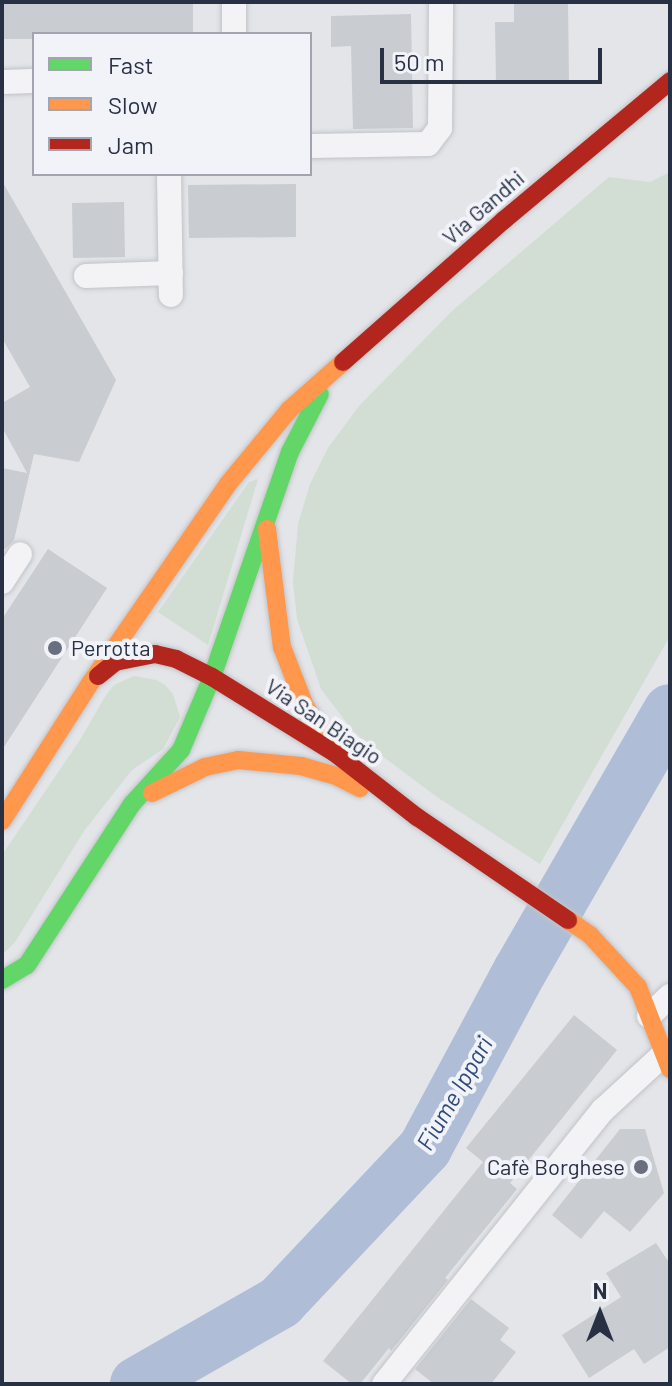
<!DOCTYPE html>
<meta charset="utf-8">
<style>
body{margin:0}
#map{position:relative;width:672px;height:1386px;overflow:hidden;background:#e3e5e9;font-family:Barlow,sans-serif}
div>[style]{position:absolute}
.green>*{inset:0;background:#d2ddd3}
.river>*{height:54px;margin:-27px;padding:0 27px;transform-origin:27px;border-radius:27px;background:#afbed6}
.building>*{inset:0;background:#c9ccd0}
.roads{filter:drop-shadow(0 0 2px #c1c3c7) drop-shadow(0 0 2px #c1c3c7)}
.street>*{height:24px;margin:-12px;padding:0 12px;transform-origin:12px;border-radius:12px;background:#f3f3f5}
.fast>*{height:18px;margin:-9px;padding:0 9px;transform-origin:9px;border-radius:9px;background:#63d668}
.slow>*{height:18px;margin:-9px;padding:0 9px;transform-origin:9px;border-radius:9px;background:#ff974d}
.jam>*{height:18px;margin:-9px;padding:0 9px;transform-origin:9px;border-radius:9px;background:#b3261e}
.dots>*{width:22px;height:22px;translate:-50% -50%;box-sizing:border-box;border:4px solid #f1f3f8;border-radius:50%}
span{translate:-50% -50%;white-space:nowrap;text-align:center;line-height:1.15;-webkit-text-stroke:8px #f1f3f8;paint-order:stroke}
.street-label{font-size:22px;color:#283044}
.poi-label{font-size:22px;color:#283044}
.left{translate:0 -50%;text-align:left}
.right{translate:-100% -50%;text-align:right}
.water-label{font-size:24px;color:#2e4a7c;font-style:italic}
.frame{position:absolute;inset:0;border:4px solid #283044;pointer-events:none}
.legend{position:absolute;left:32px;top:32px;width:280px;height:144px;box-sizing:border-box;background:#f1f3f8;border:2px solid #a1a5b0;margin:0;padding:10px 14px;list-style:none;font-size:24px;color:#283044}
.legend li{display:flex;align-items:center;gap:16px;height:40px}
.legend b{width:40px;border:2px solid #a1a5b0}
.north{position:absolute;left:560px;top:1274px;width:80px;height:80px;-webkit-text-stroke:6px #f1f3f8;paint-order:stroke;rotate:0deg;font-size:22px;font-weight:700;line-height:32px;text-align:center;color:#283044}
.north::after{content:'';display:block;margin:auto;width:28px;height:36px;background:#283044;clip-path:polygon(50% 0,100% 100%,50% 72%,0 100%)}
.scale{position:absolute;left:380px;top:48px;width:222px;height:36px;box-sizing:border-box;border:4px solid #283044;border-top:0;padding-left:10px;font-size:24px;line-height:28px;white-space:nowrap;color:#283044;-webkit-text-stroke:6px #f1f3f8;paint-order:stroke}
</style>
<div id="map">
<div class="green">
<div style="clip-path:polygon(670px 172px,670px 636px,540px 864px,437px 797px,373px 749px,353px 731px,321px 689px,297px 619px,293px 582px,298px 524px,310px 484px,328px 448px,359px 406px,452px 311px,609px 177px,650px 182px)"></div>
<div style="clip-path:polygon(258px 479px,208px 645px,158px 612px,249px 482px)"></div>
<div style="clip-path:polygon(134px 676px,156px 680px,165px 685px,173px 694px,180px 717px,163px 749px,132px 770px,84px 831px,15px 942px,2px 955px,2px 855px,80px 740px,106px 695px,114px 685px)"></div>
</div>
<div class="river">
<div style="left:137px;top:1384px;width:165px;rotate:-29.8deg"></div>
<div style="left:280px;top:1302px;width:212px;rotate:-46.7deg"></div>
<div style="left:425px;top:1148px;width:201px;rotate:-61.8deg"></div>
<div style="left:520px;top:971px;width:300px;rotate:-60deg"></div>
</div>
<div class="building">
<div style="clip-path:polygon(2px 2px,193px 2px,193px 34px,34px 34px,34px 39px,2px 39px)"></div>
<div style="clip-path:polygon(514px 2px,568px 2px,569px 82px,496px 84px,495px 22px,514px 22px)"></div>
<div style="clip-path:polygon(411px 14px,413px 128px,353px 129px,351px 46px,331px 47px,331px 16px)"></div>
<div style="clip-path:polygon(2px 181px,116px 380px,79px 462px,34px 454px,14px 540px,5px 549px,2px 549px,2px 468px,27px 473px,2px 427px,2px 403px,30px 387px,2px 338px)"></div>
<div style="clip-path:polygon(296px 184px,296px 237px,189px 238px,188px 185px)"></div>
<div style="clip-path:polygon(124px 202px,125px 257px,73px 258px,72px 203px)"></div>
<div style="clip-path:polygon(48px 549px,107px 588px,2px 750px,2px 619px)"></div>
<div style="clip-path:polygon(574px 1015px,617px 1050px,510px 1183px,517px 1189px,445px 1278px,448px 1280px,391px 1351px,389px 1348px,360px 1384px,352px 1384px,323px 1361px,483px 1162px,466px 1148px)"></div>
<div style="clip-path:polygon(620px 1129px,645px 1129px,664px 1193px,630px 1232px,604px 1211px,581px 1239px,552px 1215px)"></div>
<div style="clip-path:polygon(656px 1243px,670px 1264px,670px 1347px,644px 1364px,634px 1349px,589px 1378px,562px 1335px,621px 1297px,606px 1273px)"></div>
<div style="clip-path:polygon(471px 1299px,509px 1328px,500px 1340px,516px 1352px,491px 1384px,434px 1384px,415px 1369px)"></div>
</div>
<div class="roads">
<div class="street">
<div style="left:234px;top:2px;width:32px;rotate:90deg"></div>
<div style="left:2px;top:82px;width:32px;rotate:-2deg"></div>
<div style="left:310px;top:146px;width:118px;rotate:-1deg"></div>
<div style="left:428px;top:144px;width:20px;rotate:-53deg"></div>
<div style="left:440px;top:128px;width:126px;rotate:-89.5deg"></div>
<div style="left:169px;top:174px;width:121px;rotate:89.1deg"></div>
<div style="left:86px;top:276px;width:85px;rotate:-2deg"></div>
<div style="left:2px;top:582px;width:33px;rotate:-57deg"></div>
<div style="left:649px;top:1016px;width:29px;rotate:-44deg"></div>
<div style="left:384px;top:1384px;width:351px;rotate:-51.4deg"></div>
<div style="left:603px;top:1110px;width:84px;rotate:-42.6deg"></div>
</div>
<div class="fast">
<div style="left:2px;top:980px;width:29px;rotate:-31deg"></div>
<div style="left:27px;top:965px;width:192px;rotate:-56.9deg"></div>
<div style="left:132px;top:804px;width:73px;rotate:-47.8deg"></div>
<div style="left:181px;top:750px;width:79px;rotate:-67deg"></div>
<div style="left:212px;top:677px;width:238px;rotate:-70.9deg"></div>
<div style="left:290px;top:452px;width:65px;rotate:-62.7deg"></div>
</div>
<div class="slow">
<div style="left:267px;top:529px;width:119px;rotate:82.8deg"></div>
<div style="left:282px;top:647px;width:63px;rotate:68.7deg"></div>
<div style="left:305px;top:706px;width:49px;rotate:56.6deg"></div>
<div style="left:152px;top:793px;width:59px;rotate:-26.1deg"></div>
<div style="left:205px;top:767px;width:34px;rotate:-12deg"></div>
<div style="left:238px;top:760px;width:63px;rotate:5.4deg"></div>
<div style="left:301px;top:766px;width:36px;rotate:16deg"></div>
<div style="left:336px;top:776px;width:27px;rotate:27deg"></div>
<div style="left:2px;top:821px;width:165px;rotate:-57.4deg"></div>
<div style="left:91px;top:682px;width:241px;rotate:-55.3deg"></div>
<div style="left:228px;top:484px;width:96px;rotate:-50.5deg"></div>
<div style="left:289px;top:410px;width:72px;rotate:-41.6deg"></div>
<div style="left:568px;top:920px;width:27px;rotate:34deg"></div>
<div style="left:590px;top:935px;width:71px;rotate:47.3deg"></div>
<div style="left:638px;top:987px;width:88px;rotate:68.7deg"></div>
</div>
<div class="jam">
<div style="left:343px;top:362px;width:215px;rotate:-41.4deg"></div>
<div style="left:504px;top:220px;width:217px;rotate:-39.9deg"></div>
<div style="left:98px;top:676px;width:22px;rotate:-39deg"></div>
<div style="left:115px;top:662px;width:41px;rotate:-11.3deg"></div>
<div style="left:155px;top:654px;width:22px;rotate:13deg"></div>
<div style="left:176px;top:659px;width:40px;rotate:26.6deg"></div>
<div style="left:212px;top:677px;width:146px;rotate:31.8deg"></div>
<div style="left:336px;top:754px;width:103px;rotate:37.9deg"></div>
<div style="left:417px;top:817px;width:183px;rotate:34.3deg"></div>
</div>
</div>
<div class="dots">
<div style="left:55px;top:648px;background:#696f7e"></div>
<div style="left:641px;top:1167px;background:#696f7e"></div>
</div>
<div class="street-label">
<span style="left:483px;top:207px;rotate:-41deg">Via Gandhi</span>
<span style="left:324px;top:721px;rotate:34deg">Via San Biagio</span>
</div>
<div class="poi-label">
<span class="left" style="left:71px;top:648px">Perrotta</span>
<span class="right" style="left:625px;top:1167px">Cafè Borghese</span>
</div>
<div class="water-label">
<span style="left:454px;top:1093px;rotate:-60deg">Fiume Ippari</span>
</div>
<div class="frame"></div>
<ul class="legend">
<li><b style="height:10px;background:#63d668"></b>Fast</li>
<li><b style="height:10px;background:#ff974d"></b>Slow</li>
<li><b style="height:10px;background:#b3261e"></b>Jam</li>
</ul>
<div class="north">N</div>
<div class="scale">50 m</div>
</div>
